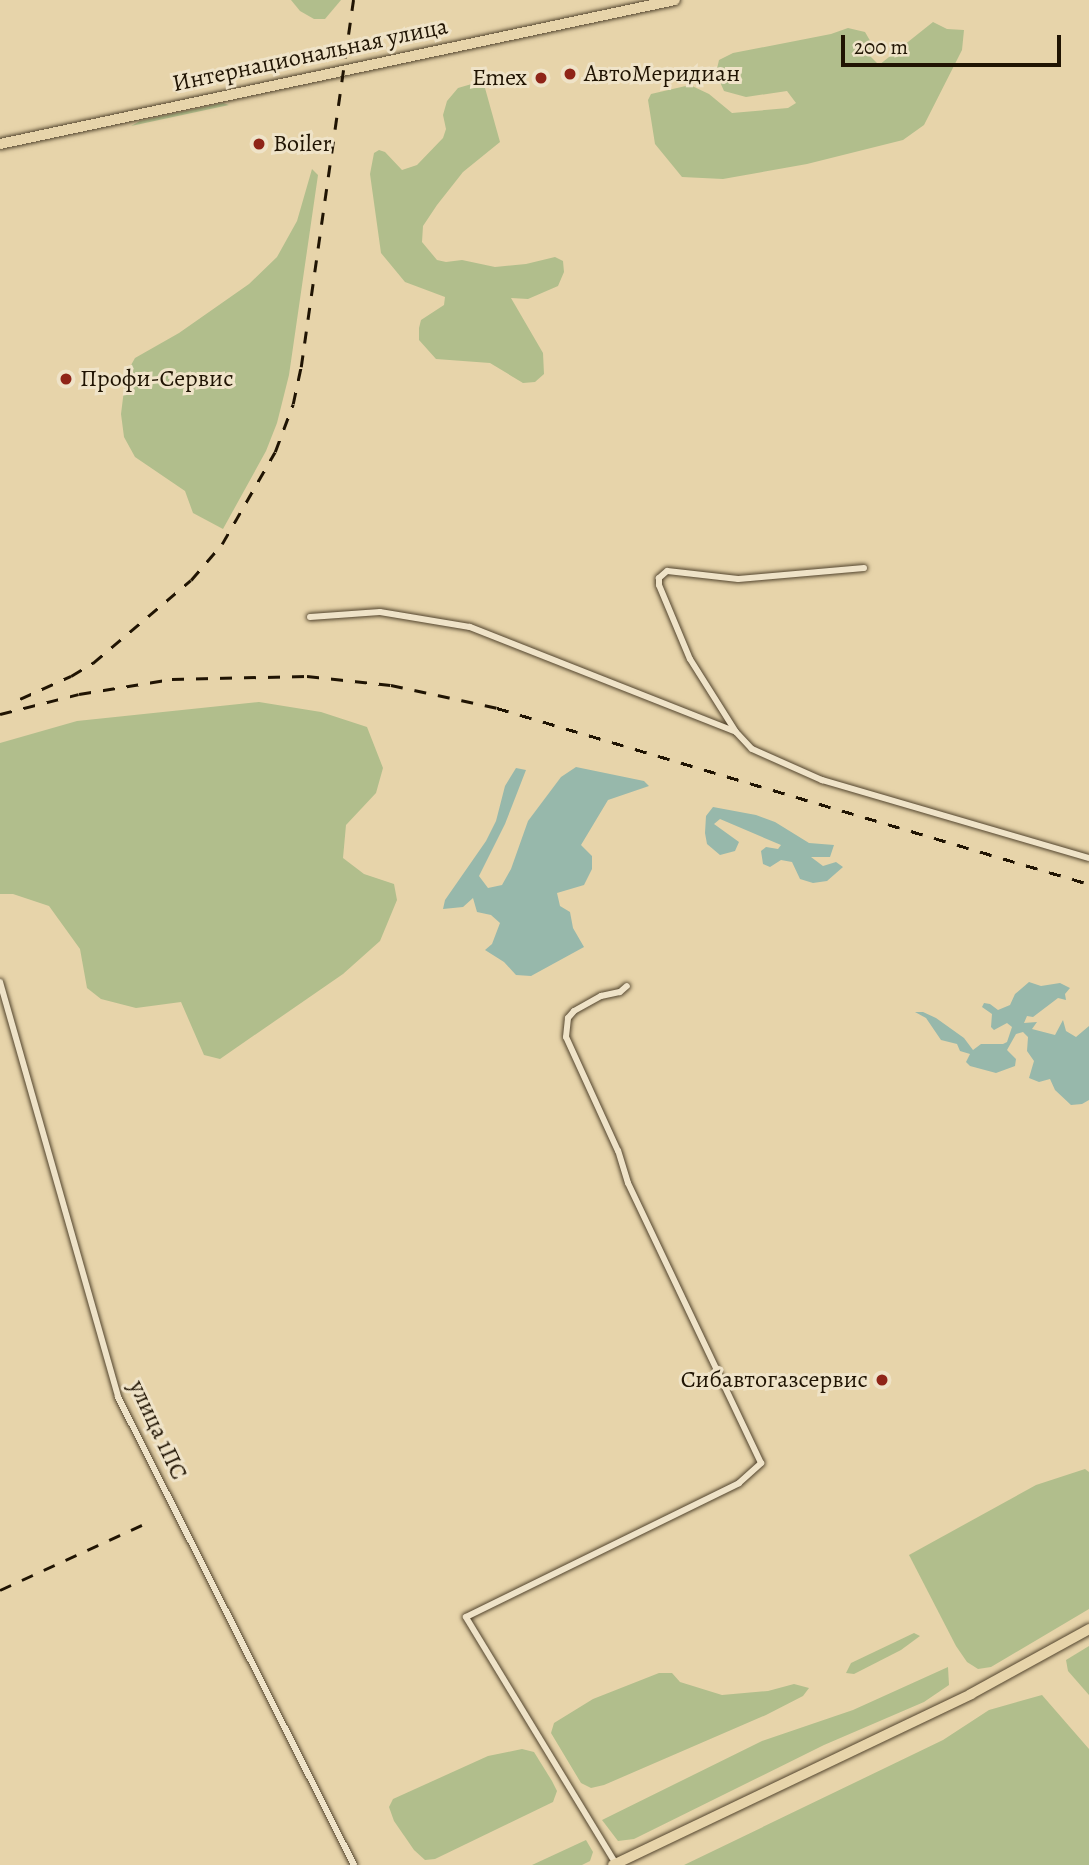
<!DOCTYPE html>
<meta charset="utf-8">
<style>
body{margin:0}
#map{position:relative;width:1089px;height:1865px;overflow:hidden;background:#e7d4aa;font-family:Alegreya,serif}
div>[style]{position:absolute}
.green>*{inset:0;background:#b1be8c}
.water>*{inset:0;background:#97b8ab}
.roads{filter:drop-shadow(0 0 2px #52442d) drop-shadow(0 0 2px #52442d)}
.street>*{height:6px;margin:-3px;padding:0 3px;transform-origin:3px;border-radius:3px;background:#efe3c8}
.primary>*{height:10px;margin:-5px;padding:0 5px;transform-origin:5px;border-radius:5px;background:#e7d4aa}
.rail>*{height:2.5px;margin-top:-1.25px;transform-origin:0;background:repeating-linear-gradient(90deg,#201403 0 12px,transparent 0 24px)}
.dots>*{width:19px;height:19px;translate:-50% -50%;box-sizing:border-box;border:4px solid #efe3c8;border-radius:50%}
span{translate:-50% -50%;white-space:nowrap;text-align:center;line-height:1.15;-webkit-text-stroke:6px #efe3c8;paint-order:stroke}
.street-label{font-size:24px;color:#201403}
.poi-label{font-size:24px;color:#201403}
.left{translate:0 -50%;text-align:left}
.right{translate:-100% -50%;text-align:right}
.scale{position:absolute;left:841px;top:35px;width:220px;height:32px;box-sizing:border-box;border:4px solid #201403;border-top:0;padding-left:9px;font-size:21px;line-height:24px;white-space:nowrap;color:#201403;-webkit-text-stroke:5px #efe3c8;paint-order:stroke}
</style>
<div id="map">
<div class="green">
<div style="clip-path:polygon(291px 0,341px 0,325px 19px,314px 19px,300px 11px)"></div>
<div style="clip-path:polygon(933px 22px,947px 29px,964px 30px,962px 50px,924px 125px,903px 140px,807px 164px,723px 179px,682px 177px,655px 144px,648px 100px,651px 94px,690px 85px,709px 94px,732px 113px,788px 108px,796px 103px,787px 91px,746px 97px,724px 91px,716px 73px,719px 60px,733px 53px,831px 34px,848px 28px,865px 32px,872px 44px,870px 56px,879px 65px)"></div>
<div style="clip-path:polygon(475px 83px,485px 88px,500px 142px,463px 172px,437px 205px,423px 226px,422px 242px,437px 260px,446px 262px,462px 260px,495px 267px,526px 264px,555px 257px,563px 261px,564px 272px,558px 286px,528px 299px,511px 298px,543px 353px,544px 374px,535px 382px,523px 383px,490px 363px,436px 359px,419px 340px,419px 328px,421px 320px,444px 305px,445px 297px,405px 282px,381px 253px,370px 174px,374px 153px,379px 150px,385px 152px,402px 170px,417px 165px,443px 138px,446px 129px,443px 115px,447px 101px,458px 88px)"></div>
<div style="clip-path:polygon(223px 103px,229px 105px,131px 126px,140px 121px)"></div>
<div style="clip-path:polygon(312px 169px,318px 175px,289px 375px,277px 423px,266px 451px,223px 529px,193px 513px,185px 491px,135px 457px,124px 437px,121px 414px,126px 374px,135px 358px,179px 333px,249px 284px,277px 257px,297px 221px)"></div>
<div style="clip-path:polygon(259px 702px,321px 712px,367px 727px,383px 768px,376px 793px,346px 825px,343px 858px,364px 874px,394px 884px,397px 900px,380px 941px,343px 974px,220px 1059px,204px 1055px,181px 1002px,136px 1008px,101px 999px,87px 988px,80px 949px,49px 906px,13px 894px,0 894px,0 743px,77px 721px)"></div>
<div style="clip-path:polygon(1085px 1469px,1089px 1472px,1089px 1609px,991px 1667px,978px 1669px,967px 1662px,956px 1646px,909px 1555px,1036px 1485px)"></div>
<div style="clip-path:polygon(914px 1633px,920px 1636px,901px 1650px,854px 1674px,846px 1673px,851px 1663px)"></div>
<div style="clip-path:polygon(1089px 1646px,1089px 1695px,1068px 1671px,1066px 1660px)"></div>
<div style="clip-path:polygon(948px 1667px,949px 1685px,924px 1702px,824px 1745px,634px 1839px,618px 1841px,602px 1820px,762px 1741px,853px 1710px)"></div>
<div style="clip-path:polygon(659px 1673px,672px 1673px,680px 1682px,722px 1695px,768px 1691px,794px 1684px,809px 1688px,803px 1696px,766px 1715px,604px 1785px,591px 1788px,581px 1783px,551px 1733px,554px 1723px,593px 1699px)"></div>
<div style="clip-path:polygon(1042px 1695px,1089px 1749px,1089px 1865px,684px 1865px,943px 1740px,989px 1710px)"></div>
<div style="clip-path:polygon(522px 1749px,534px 1752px,552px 1781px,557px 1791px,553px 1802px,435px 1859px,425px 1860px,414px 1850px,394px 1821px,389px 1807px,393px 1799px,488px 1756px)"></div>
<div style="clip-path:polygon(586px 1840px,593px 1852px,590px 1861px,582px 1865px,532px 1865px)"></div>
</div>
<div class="water">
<div style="clip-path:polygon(576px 767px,644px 781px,649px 786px,608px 800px,581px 845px,592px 856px,592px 869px,584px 885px,557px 893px,560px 906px,570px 912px,573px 928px,584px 947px,531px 976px,516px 975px,504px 962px,485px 950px,492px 944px,500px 923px,491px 915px,477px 912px,473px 898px,463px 907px,443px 909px,445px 900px,486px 841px,496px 821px,505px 786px,516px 768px,526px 770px,505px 824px,479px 876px,488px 888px,502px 885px,511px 869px,528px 821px,561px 777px)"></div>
<div style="clip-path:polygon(713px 807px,756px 815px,775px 822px,809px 843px,834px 845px,830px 857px,811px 857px,823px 866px,836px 862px,843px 867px,827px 881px,813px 883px,800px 879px,792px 862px,781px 860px,770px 867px,763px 864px,761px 851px,766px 847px,778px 849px,781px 845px,720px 819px,714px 824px,739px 842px,735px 851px,720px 855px,707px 844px,705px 833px,706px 816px)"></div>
<div style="clip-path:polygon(1029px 982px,1041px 986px,1060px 983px,1070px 988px,1065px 994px,1066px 1000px,1058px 998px,1033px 1017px,1027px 1016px,1024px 1023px,1037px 1022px,1032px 1029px,1055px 1035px,1063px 1020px,1066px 1031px,1076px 1037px,1089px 1026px,1089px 1100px,1082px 1104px,1071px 1105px,1055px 1090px,1050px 1079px,1039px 1082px,1029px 1078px,1034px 1061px,1027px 1051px,1028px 1037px,1023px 1032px,1016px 1034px,1007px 1050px,1016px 1059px,1015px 1066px,996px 1073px,970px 1066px,966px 1062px,970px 1054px,960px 1051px,957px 1044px,941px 1040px,926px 1018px,915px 1012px,923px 1012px,936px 1018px,964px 1038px,973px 1050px,981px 1044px,1003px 1044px,1007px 1042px,1012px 1027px,1007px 1023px,994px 1030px,991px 1027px,992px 1014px,982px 1007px,984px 1003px,990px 1004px,998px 1010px,1010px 1005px,1015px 994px)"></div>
</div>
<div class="roads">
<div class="street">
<div style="left:864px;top:568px;width:126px;rotate:175deg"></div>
<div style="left:738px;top:579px;width:71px;rotate:-173.6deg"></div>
<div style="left:667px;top:571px;width:11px;rotate:139deg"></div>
<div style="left:659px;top:578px;width:7px;rotate:90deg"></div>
<div style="left:659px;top:585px;width:80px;rotate:67.3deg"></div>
<div style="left:690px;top:659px;width:86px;rotate:57.8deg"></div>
<div style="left:736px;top:732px;width:23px;rotate:47deg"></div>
<div style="left:752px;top:749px;width:77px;rotate:23.9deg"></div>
<div style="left:822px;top:780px;width:278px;rotate:16.3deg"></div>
<div style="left:310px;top:617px;width:70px;rotate:-4.1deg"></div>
<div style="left:380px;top:612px;width:91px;rotate:9.5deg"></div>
<div style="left:470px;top:627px;width:284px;rotate:21.5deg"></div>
<div style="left:0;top:982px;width:431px;rotate:74.1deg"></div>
<div style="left:118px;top:1397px;width:524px;rotate:63.24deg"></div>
<div style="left:616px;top:1864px;width:289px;rotate:-121.3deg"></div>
<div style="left:466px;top:1617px;width:304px;rotate:-26.1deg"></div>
<div style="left:739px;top:1483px;width:30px;rotate:-42deg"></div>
<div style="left:761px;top:1463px;width:310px;rotate:-115.4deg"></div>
<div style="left:628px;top:1183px;width:34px;rotate:-107deg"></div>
<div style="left:618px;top:1151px;width:125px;rotate:-114.5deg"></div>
<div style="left:566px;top:1037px;width:19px;rotate:-84deg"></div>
<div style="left:568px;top:1018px;width:9px;rotate:-49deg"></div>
<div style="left:574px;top:1011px;width:31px;rotate:-29deg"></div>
<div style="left:601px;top:996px;width:19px;rotate:-12deg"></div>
<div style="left:620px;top:992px;width:9px;rotate:-41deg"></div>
</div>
<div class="primary">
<div style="left:0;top:144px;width:690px;rotate:-12.04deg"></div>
<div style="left:613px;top:1865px;width:397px;rotate:-25.5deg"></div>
<div style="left:971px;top:1694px;width:135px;rotate:-28.8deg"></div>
</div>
</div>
<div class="rail">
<div style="left:20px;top:699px;width:56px;rotate:-24.3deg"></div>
<div style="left:71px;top:676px;width:26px;rotate:-31deg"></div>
<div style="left:93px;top:663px;width:128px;rotate:-40.3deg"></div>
<div style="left:191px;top:580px;width:48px;rotate:-49.3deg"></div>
<div style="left:222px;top:544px;width:106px;rotate:-60.1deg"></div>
<div style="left:275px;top:452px;width:51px;rotate:-69.4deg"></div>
<div style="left:293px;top:404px;width:38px;rotate:-78deg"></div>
<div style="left:301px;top:367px;width:371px;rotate:-81.9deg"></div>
<div style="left:0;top:714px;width:81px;rotate:-14.2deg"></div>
<div style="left:79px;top:694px;width:94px;rotate:-9.2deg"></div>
<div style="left:172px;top:679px;width:135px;rotate:-1.3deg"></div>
<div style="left:307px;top:676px;width:84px;rotate:6.1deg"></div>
<div style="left:391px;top:685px;width:108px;rotate:12.2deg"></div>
<div style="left:497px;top:708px;width:618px;rotate:16.56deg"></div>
<div style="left:0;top:1590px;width:158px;rotate:-24.6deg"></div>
</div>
<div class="dots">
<div style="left:570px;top:74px;background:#8f2418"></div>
<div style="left:541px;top:78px;background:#8f2418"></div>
<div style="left:259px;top:144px;background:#8f2418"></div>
<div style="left:66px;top:379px;background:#8f2418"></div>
<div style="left:882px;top:1380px;background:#8f2418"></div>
</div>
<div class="street-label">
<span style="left:310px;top:55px;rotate:-12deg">Интернациональная улица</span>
<span style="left:158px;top:1430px;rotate:65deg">улица 1ПС</span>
</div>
<div class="poi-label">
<span class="left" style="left:584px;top:74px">АвтоМеридиан</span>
<span class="right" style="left:527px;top:78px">Emex</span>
<span class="left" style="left:273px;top:144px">Boiler</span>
<span class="left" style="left:80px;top:379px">Профи-Сервис</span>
<span class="right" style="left:868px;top:1380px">Сибавтогазсервис</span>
</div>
<div class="scale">200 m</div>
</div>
